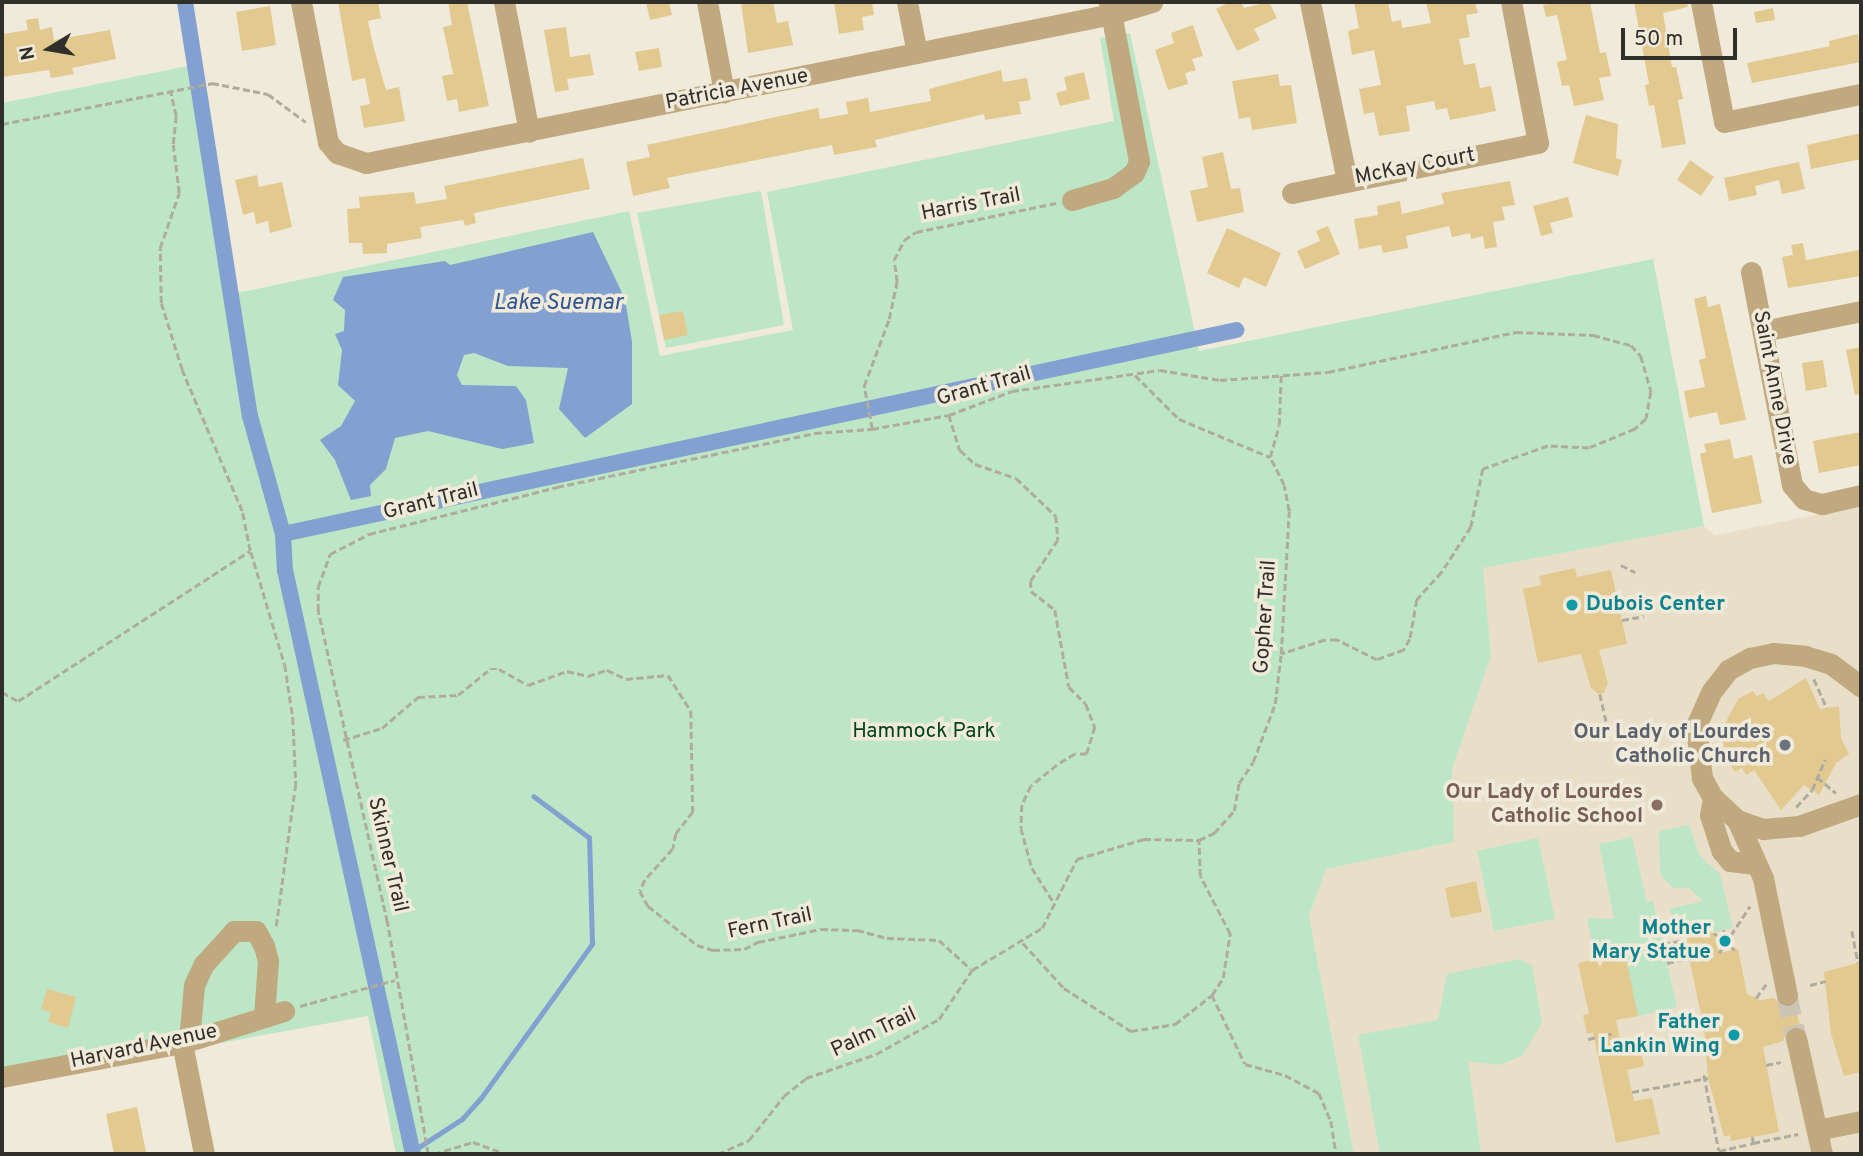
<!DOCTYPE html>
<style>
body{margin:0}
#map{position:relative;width:1863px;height:1156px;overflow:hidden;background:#f0eadb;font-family:Overpass,sans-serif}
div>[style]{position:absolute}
.built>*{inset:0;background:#e9dfc9}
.green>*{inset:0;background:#bde6c6}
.water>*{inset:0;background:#82a0d0}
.stream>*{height:4.5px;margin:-2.25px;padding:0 2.25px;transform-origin:2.25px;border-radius:2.25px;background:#82a0d0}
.canal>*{height:16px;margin:-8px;padding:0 8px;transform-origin:8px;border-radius:8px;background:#82a0d0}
.building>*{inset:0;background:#e2c98f}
.minor-tunnel>*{height:21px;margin-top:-10.5px;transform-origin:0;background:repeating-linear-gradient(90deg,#cac5b7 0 21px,transparent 0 31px)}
.path>*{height:2.5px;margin-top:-1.25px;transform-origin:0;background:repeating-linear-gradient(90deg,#afab9f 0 7px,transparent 0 10.5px)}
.minor>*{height:21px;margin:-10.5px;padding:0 10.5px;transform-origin:10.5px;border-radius:10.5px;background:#c0a97f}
.dots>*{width:19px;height:19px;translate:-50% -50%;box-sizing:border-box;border:4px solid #f0eadb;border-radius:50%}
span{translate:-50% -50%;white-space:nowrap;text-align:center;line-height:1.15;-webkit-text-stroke:7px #f0eadb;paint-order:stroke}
.street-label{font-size:21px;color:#312f29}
.culture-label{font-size:21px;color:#0d838f;font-weight:700}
.left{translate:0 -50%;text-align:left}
.right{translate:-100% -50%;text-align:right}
.park-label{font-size:21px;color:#024420}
.worship-label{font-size:21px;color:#5b616d;font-weight:700}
.education-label{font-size:21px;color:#785e54;font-weight:700}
.water-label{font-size:23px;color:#305592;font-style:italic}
.frame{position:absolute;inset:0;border:4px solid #312f29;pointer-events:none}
.north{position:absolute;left:14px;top:14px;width:70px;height:70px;-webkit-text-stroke:5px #f0eadb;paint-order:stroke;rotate:259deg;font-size:19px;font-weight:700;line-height:28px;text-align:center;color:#312f29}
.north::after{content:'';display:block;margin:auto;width:24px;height:32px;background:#312f29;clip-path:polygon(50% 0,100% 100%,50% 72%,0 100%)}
.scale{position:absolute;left:1621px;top:28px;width:116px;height:32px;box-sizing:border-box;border:4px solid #312f29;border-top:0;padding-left:9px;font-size:21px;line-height:24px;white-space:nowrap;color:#312f29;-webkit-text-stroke:5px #f0eadb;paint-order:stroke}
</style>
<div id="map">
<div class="built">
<div style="clip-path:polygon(1861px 506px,1861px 1154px,1354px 1154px,1309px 916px,1326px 869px,1453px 842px,1452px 769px,1491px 656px,1482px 568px,1704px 526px,1715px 535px)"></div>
</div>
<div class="green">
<div style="clip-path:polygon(1130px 33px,1199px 351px,1653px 259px,1704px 526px,1483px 568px,1491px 656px,1452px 769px,1454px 842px,1326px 869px,1309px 916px,1354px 1154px,396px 1154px,368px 1016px,2px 1083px,2px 103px,198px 64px,237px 293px,629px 211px,660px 356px,793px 330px,767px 192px,1114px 121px,1100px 38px)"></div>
<div style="clip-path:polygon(761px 191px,784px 325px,666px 348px,637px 213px)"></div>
<div style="clip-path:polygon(1689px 825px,1700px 856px,1720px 874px,1733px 928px,1685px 938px,1669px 909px,1703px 901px,1689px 888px,1673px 888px,1660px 874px,1659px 831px)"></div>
<div style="clip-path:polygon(1632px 837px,1647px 902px,1653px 901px,1677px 1007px,1638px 1016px,1595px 960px,1587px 918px,1614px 919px,1599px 844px)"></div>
<div style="clip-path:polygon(1538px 838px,1555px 919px,1494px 931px,1477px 851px)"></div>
<div style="clip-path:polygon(1520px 959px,1532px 966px,1542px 1023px,1522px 1056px,1499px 1065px,1468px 1061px,1481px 1154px,1380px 1154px,1358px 1035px,1438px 1020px,1447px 974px)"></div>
</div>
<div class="water">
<div style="clip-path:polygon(593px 232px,625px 299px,632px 342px,632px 404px,585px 438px,559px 409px,568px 368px,508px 366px,474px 353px,464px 355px,457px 375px,462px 385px,516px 386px,526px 400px,534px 443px,502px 449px,428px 431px,395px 438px,386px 469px,370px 485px,371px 496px,351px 500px,335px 460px,320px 440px,341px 426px,355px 401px,338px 385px,342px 350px,335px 334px,344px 331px,345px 310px,333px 300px,343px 277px,445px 261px,450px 265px)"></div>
</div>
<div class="stream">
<div style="left:413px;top:1151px;width:59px;rotate:-33.1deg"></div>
<div style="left:462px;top:1119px;width:28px;rotate:-48deg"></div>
<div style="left:481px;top:1098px;width:190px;rotate:-54.2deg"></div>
<div style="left:592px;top:944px;width:106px;rotate:-91.6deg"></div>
<div style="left:589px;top:838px;width:69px;rotate:-143.3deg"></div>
</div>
<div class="canal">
<div style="left:185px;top:2px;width:419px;rotate:81.1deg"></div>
<div style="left:250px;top:416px;width:123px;rotate:74.4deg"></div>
<div style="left:283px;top:534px;width:36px;rotate:87deg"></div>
<div style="left:285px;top:570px;width:598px;rotate:77.64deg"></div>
<div style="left:283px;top:534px;width:975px;rotate:-12.08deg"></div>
</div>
<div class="building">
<div style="clip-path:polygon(338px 2px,378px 2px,381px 18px,368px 21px,373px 45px,386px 90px,399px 87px,405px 121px,364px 128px,360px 106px,370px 104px,365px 78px,352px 81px)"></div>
<div style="clip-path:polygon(448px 2px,467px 2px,489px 106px,459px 112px,457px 99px,447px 101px,442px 76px,453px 74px,443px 27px,452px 25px)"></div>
<div style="clip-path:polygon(646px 2px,669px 2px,672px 15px,650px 20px)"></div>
<div style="clip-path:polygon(741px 2px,773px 2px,777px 23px,788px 21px,793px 45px,748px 53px)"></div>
<div style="clip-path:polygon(834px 2px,872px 2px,874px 15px,862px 17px,864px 30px,839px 34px)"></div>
<div style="clip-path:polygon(1230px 2px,1241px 2px,1244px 8px,1269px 2px,1277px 18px,1254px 29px,1260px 40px,1237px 51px,1216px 9px)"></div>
<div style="clip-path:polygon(1354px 2px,1388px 2px,1392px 22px,1401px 20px,1402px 28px,1431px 23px,1426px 2px,1475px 2px,1478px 13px,1466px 15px,1470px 37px,1459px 39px,1464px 65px,1475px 63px,1480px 88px,1491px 86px,1496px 111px,1450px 120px,1447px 108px,1436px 110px,1434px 101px,1406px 106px,1410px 131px,1379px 136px,1374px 112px,1364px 114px,1359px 89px,1381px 85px,1374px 50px,1352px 55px,1348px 31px,1359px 28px)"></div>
<div style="clip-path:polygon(1557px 2px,1590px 2px,1600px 53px,1606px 52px,1611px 76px,1599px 78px,1604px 100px,1574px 106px,1569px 85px,1562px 86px,1557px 62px,1567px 60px,1557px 15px,1546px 17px,1543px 5px)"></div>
<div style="clip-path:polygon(1634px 2px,1687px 2px,1688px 7px,1663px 13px,1672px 67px,1676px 67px,1683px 99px,1678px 100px,1686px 144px,1662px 148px,1654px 105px,1649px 106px,1645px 85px,1649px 84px)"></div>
<div style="clip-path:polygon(270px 6px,276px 45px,242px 51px,236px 12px)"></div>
<div style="clip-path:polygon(1773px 8px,1775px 20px,1756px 23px,1754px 12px)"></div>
<div style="clip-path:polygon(38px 18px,40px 30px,52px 27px,54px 40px,110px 30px,116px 59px,72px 68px,74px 74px,51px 78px,49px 70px,2px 77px,3px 34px,28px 30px,26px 20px)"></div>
<div style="clip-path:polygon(1193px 25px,1203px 56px,1192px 59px,1196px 70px,1185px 73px,1188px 84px,1168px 90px,1155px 50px,1174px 43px,1171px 33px)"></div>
<div style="clip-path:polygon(566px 27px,570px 57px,590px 54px,594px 75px,567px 79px,569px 90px,555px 92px,544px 30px)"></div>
<div style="clip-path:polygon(1858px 34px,1861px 62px,1752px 83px,1747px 63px,1830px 46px,1829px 41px)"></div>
<div style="clip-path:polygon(659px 48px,662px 67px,639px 71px,635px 52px)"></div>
<div style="clip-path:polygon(1001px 70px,1003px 82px,1027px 78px,1031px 100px,1019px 102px,1021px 114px,985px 120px,984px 114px,875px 140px,877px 147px,834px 155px,832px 145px,667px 178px,670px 188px,633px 196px,626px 162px,650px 157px,647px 145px,818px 108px,820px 119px,848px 114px,846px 102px,868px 98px,870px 112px,931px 101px,929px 89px)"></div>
<div style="clip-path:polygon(1084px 72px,1090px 99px,1060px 106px,1056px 93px,1067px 90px,1064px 77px)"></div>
<div style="clip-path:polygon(1278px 74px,1280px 86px,1291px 85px,1297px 123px,1252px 130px,1250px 117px,1239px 119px,1232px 81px)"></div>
<div style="clip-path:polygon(1586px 115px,1618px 124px,1616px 158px,1622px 160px,1618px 176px,1573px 163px)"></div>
<div style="clip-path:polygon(1861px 133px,1861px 159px,1811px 169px,1807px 145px)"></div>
<div style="clip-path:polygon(1223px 152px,1231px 189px,1240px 188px,1244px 212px,1197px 222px,1190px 191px,1208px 187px,1202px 157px)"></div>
<div style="clip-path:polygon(583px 158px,590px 189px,474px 213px,476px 223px,465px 226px,463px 220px,420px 227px,422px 238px,387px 244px,387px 253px,363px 254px,362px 243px,349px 243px,347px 209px,360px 208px,359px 197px,414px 192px,416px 204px,447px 199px,444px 186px)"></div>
<div style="clip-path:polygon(1690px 160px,1714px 177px,1701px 196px,1677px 180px)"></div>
<div style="clip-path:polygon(1799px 162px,1805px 189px,1782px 194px,1779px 180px,1755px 186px,1757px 195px,1729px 201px,1724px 178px)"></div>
<div style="clip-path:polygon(257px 175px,259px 187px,282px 182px,292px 227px,270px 233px,268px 221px,256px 224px,254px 212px,243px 215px,235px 180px)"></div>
<div style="clip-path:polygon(1510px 181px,1515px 205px,1502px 207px,1505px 220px,1493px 222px,1497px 247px,1485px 249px,1483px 236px,1471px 239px,1470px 233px,1452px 237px,1449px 226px,1406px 236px,1408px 248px,1383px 253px,1381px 245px,1359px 249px,1354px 219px,1378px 215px,1377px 206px,1400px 201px,1402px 214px,1444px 204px,1441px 193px)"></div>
<div style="clip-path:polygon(1568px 197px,1573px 217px,1550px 223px,1553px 233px,1541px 236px,1533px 206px)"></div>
<div style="clip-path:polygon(1328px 226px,1340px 254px,1305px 269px,1297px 251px,1320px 241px,1316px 231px)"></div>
<div style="clip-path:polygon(1227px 228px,1281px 253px,1266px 287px,1244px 277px,1239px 288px,1207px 273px)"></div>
<div style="clip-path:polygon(1803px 243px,1806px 260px,1859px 250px,1861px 276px,1788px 288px,1782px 257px,1793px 255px,1791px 245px)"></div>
<div style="clip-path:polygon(1706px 296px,1708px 307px,1720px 304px,1746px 420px,1720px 425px,1717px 412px,1689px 418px,1684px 391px,1705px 387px,1699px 360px,1706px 358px,1694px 299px)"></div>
<div style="clip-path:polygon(683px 311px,688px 335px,664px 340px,659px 315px)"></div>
<div style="clip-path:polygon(1861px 347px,1861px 394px,1855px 395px,1846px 350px)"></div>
<div style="clip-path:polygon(1823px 360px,1827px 387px,1806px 391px,1802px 363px)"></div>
<div style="clip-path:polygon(1861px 432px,1861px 465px,1819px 473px,1813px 441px)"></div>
<div style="clip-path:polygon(1730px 439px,1734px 459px,1752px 455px,1762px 503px,1712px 513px,1700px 454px,1706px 452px,1704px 444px)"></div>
<div style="clip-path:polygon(1575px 568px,1577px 577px,1611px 570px,1627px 644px,1599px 650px,1608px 683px,1604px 693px,1598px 694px,1591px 688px,1581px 654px,1538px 663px,1523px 589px,1541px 585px,1539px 576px)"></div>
<div style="clip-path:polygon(1806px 678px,1820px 709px,1839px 706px,1841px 738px,1849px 754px,1836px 763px,1819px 795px,1804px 785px,1781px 810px,1754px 770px,1746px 775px,1742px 768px,1735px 772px,1725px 757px,1722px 729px,1738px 699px,1753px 691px,1757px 696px,1763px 693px,1769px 701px)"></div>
<div style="clip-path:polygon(1476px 881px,1482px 912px,1451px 918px,1445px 888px)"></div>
<div style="clip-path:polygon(1714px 932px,1719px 953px,1738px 949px,1747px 994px,1760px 1000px,1774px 998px,1784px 1008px,1795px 1005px,1800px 1026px,1787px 1029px,1783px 1041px,1763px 1047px,1779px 1132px,1731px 1141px,1730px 1135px,1724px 1137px,1708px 1078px,1704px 1029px,1685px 938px)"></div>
<div style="clip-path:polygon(1625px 953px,1638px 1016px,1616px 1020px,1621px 1043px,1639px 1040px,1644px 1066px,1627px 1070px,1634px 1101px,1652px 1098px,1660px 1134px,1616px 1143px,1593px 1033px,1587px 1034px,1583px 1015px,1589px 1014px,1578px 963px)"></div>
<div style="clip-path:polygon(1861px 962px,1861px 1072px,1844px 1076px,1831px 1034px,1824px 972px)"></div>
<div style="clip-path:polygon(47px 989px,76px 997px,68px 1028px,48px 1022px,51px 1012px,41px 1009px)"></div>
<div style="clip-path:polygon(137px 1107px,146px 1152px,114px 1154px,106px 1114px)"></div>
</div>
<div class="minor-tunnel">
<div style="left:1787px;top:995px;width:44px;rotate:78.2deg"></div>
</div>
<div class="path">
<div style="left:2px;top:124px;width:214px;rotate:-11deg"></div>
<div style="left:212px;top:83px;width:57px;rotate:11.1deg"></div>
<div style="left:268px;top:94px;width:47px;rotate:36.4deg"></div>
<div style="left:1135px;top:375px;width:62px;rotate:45deg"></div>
<div style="left:1179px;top:419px;width:99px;rotate:22.7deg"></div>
<div style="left:949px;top:415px;width:37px;rotate:73deg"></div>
<div style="left:960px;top:450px;width:21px;rotate:43deg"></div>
<div style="left:975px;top:464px;width:43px;rotate:18.9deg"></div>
<div style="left:1016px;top:478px;width:55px;rotate:43.5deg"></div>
<div style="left:1056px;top:516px;width:24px;rotate:85deg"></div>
<div style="left:1058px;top:540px;width:49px;rotate:123.4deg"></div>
<div style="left:1031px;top:581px;width:10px;rotate:90deg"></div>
<div style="left:1031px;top:591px;width:31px;rotate:38deg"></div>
<div style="left:1055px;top:610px;width:78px;rotate:79.7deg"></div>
<div style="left:1069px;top:687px;width:24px;rotate:45deg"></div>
<div style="left:1086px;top:704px;width:25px;rotate:69deg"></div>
<div style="left:1095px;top:727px;width:28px;rotate:107deg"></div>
<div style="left:1087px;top:754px;width:12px;rotate:180deg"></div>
<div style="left:1075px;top:754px;width:21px;rotate:149deg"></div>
<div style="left:1057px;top:765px;width:33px;rotate:141deg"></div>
<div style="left:1031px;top:786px;width:21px;rotate:115deg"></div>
<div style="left:1022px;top:805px;width:23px;rotate:92deg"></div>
<div style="left:1021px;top:828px;width:41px;rotate:74.6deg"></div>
<div style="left:1032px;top:868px;width:41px;rotate:57.8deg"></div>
<div style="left:872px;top:429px;width:44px;rotate:-100.5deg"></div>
<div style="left:864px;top:386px;width:72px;rotate:-69.5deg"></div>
<div style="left:889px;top:319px;width:38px;rotate:-78deg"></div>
<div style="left:897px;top:282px;width:22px;rotate:-98deg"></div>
<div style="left:894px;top:260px;width:22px;rotate:-63deg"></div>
<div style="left:904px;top:240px;width:14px;rotate:-34deg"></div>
<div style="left:916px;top:232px;width:143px;rotate:-11.7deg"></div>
<div style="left:251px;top:552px;width:118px;rotate:73.3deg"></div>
<div style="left:285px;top:665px;width:54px;rotate:81.4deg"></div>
<div style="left:293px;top:718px;width:66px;rotate:87.4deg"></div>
<div style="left:296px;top:784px;width:147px;rotate:97.8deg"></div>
<div style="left:1621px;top:565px;width:16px;rotate:27deg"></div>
<div style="left:1622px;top:620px;width:22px;rotate:-10deg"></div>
<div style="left:1860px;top:632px;width:1px"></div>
<div style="left:1814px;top:679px;width:32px;rotate:66deg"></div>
<div style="left:2px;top:692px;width:18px;rotate:29deg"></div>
<div style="left:18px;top:701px;width:276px;rotate:-32.9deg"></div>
<div style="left:250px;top:551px;width:41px;rotate:-101.3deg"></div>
<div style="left:242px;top:511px;width:153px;rotate:-113.1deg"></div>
<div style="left:182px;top:370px;width:70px;rotate:-107.4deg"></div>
<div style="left:161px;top:303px;width:55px;rotate:-91deg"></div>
<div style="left:160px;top:248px;width:58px;rotate:-70.9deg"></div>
<div style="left:179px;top:193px;width:49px;rotate:-97deg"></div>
<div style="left:173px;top:144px;width:28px;rotate:-84deg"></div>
<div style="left:176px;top:116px;width:26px;rotate:-103deg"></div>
<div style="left:1600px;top:694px;width:28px;rotate:77deg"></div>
<div style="left:343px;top:740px;width:41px;rotate:-17.1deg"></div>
<div style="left:382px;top:728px;width:48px;rotate:-40.7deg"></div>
<div style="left:418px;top:697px;width:40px;rotate:-2.9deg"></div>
<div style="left:458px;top:695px;width:41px;rotate:-39.1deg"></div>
<div style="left:490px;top:669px;width:9px"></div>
<div style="left:499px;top:669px;width:33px;rotate:29deg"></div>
<div style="left:528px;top:685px;width:41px;rotate:-19.7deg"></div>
<div style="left:567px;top:671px;width:22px;rotate:13deg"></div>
<div style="left:588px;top:676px;width:20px;rotate:-18deg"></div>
<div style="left:607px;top:670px;width:21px;rotate:25deg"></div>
<div style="left:626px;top:679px;width:42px;rotate:-5.4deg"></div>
<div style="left:668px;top:675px;width:43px;rotate:57.4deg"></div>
<div style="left:691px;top:711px;width:101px;rotate:88.9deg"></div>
<div style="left:693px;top:812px;width:28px;rotate:128deg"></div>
<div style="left:676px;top:834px;width:15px;rotate:101deg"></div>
<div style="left:673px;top:849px;width:42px;rotate:132.1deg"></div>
<div style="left:645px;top:880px;width:12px;rotate:114deg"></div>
<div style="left:640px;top:891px;width:17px;rotate:62deg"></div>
<div style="left:648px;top:906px;width:63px;rotate:38.5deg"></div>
<div style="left:697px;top:945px;width:17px;rotate:17deg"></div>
<div style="left:713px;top:950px;width:31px;rotate:-2deg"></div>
<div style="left:744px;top:949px;width:16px;rotate:-27deg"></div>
<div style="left:758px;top:942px;width:64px;rotate:-11.7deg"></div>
<div style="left:821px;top:929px;width:36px;rotate:2deg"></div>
<div style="left:857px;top:930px;width:31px;rotate:15deg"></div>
<div style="left:887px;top:938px;width:52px;rotate:2.2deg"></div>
<div style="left:939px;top:940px;width:43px;rotate:42.2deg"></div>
<div style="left:1817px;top:777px;width:25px;rotate:40deg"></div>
<div style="left:1796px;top:807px;width:23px;rotate:-47deg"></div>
<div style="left:1812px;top:790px;width:33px;rotate:-67deg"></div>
<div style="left:1724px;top:930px;width:13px;rotate:81deg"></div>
<div style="left:1852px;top:931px;width:32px;rotate:79deg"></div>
<div style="left:1714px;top:933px;width:27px;rotate:39deg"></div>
<div style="left:1023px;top:943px;width:61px;rotate:47.7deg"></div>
<div style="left:1064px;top:988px;width:80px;rotate:32.7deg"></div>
<div style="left:1131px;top:1031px;width:45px;rotate:-9deg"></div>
<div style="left:1175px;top:1024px;width:47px;rotate:-38.1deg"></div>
<div style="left:1212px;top:995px;width:20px;rotate:-57deg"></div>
<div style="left:1223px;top:978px;width:45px;rotate:-81deg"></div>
<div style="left:1230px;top:934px;width:65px;rotate:-117.3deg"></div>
<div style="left:1200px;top:876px;width:36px;rotate:-92deg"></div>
<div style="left:1663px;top:944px;width:22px;rotate:-10deg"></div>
<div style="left:1719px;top:953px;width:56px;rotate:-56.6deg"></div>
<div style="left:1667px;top:963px;width:23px;rotate:-13deg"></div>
<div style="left:1810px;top:985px;width:16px;rotate:-14deg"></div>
<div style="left:1212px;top:995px;width:76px;rotate:64.4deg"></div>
<div style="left:1245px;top:1064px;width:41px;rotate:15.4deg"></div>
<div style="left:1285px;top:1075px;width:38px;rotate:28deg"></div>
<div style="left:1319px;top:1093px;width:30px;rotate:67deg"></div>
<div style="left:1331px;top:1121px;width:33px;rotate:81deg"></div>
<div style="left:1756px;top:998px;width:17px;rotate:-54deg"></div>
<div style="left:300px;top:1006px;width:98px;rotate:-15.3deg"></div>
<div style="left:1662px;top:1010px;width:16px;rotate:75deg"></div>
<div style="left:1588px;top:1039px;width:24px;rotate:-12deg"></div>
<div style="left:1766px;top:1065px;width:15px;rotate:-11deg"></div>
<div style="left:1704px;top:1075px;width:77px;rotate:78.8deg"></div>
<div style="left:1719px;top:1151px;width:35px;rotate:-13deg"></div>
<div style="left:1753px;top:1143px;width:6px;rotate:-99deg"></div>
<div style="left:1632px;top:1092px;width:77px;rotate:-10.4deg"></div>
<div style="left:1753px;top:1143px;width:46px;rotate:-11.3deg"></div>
<div style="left:428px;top:1154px;width:236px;rotate:-100deg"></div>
<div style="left:387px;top:922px;width:319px;rotate:-102.5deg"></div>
<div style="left:318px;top:611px;width:24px;rotate:-90deg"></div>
<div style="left:318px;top:587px;width:35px;rotate:-70deg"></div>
<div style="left:330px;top:554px;width:44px;rotate:-27.1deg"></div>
<div style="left:369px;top:534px;width:194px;rotate:-14deg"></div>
<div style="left:557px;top:487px;width:264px;rotate:-11.8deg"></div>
<div style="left:815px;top:433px;width:57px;rotate:-4deg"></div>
<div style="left:872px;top:429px;width:78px;rotate:-10.3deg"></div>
<div style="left:949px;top:415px;width:67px;rotate:-20.9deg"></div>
<div style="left:1012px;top:391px;width:149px;rotate:-8.1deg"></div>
<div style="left:1160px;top:370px;width:61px;rotate:9.5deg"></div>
<div style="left:1220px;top:380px;width:108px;rotate:-4.2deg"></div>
<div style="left:1328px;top:372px;width:192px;rotate:-12deg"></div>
<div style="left:1516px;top:332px;width:77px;rotate:2.2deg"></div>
<div style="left:1593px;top:335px;width:39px;rotate:15deg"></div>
<div style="left:1631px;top:345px;width:15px;rotate:48deg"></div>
<div style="left:1641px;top:356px;width:37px;rotate:74deg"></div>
<div style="left:1651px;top:392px;width:27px;rotate:100deg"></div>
<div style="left:1646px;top:419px;width:15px;rotate:138deg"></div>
<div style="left:1635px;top:429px;width:50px;rotate:157.6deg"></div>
<div style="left:1589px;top:448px;width:41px;rotate:-177.2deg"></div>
<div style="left:1548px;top:446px;width:69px;rotate:160.5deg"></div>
<div style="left:1483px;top:469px;width:59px;rotate:101.7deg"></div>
<div style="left:1471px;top:527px;width:54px;rotate:122.8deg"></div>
<div style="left:1442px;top:572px;width:38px;rotate:132deg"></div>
<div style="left:1417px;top:600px;width:40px;rotate:100deg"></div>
<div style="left:1410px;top:639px;width:13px;rotate:119deg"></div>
<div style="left:1404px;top:650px;width:29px;rotate:160deg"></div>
<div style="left:1377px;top:660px;width:45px;rotate:-153.4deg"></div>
<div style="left:1337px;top:640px;width:12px;rotate:180deg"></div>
<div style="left:1325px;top:640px;width:46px;rotate:162.3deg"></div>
<div style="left:434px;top:1154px;width:41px;rotate:-17.1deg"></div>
<div style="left:473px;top:1142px;width:35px;rotate:20deg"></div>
<div style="left:718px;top:1154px;width:34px;rotate:-24deg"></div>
<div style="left:749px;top:1140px;width:56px;rotate:-51.5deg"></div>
<div style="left:784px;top:1096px;width:28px;rotate:-39deg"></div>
<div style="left:806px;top:1078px;width:74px;rotate:-18.9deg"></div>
<div style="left:876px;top:1054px;width:72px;rotate:-29.1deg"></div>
<div style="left:939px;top:1019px;width:59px;rotate:-56deg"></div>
<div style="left:972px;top:970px;width:82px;rotate:-31deg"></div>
<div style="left:1042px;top:928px;width:77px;rotate:-63.1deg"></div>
<div style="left:1077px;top:859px;width:70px;rotate:-16.6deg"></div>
<div style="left:1144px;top:839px;width:55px;rotate:1deg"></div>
<div style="left:1199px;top:840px;width:17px;rotate:-25deg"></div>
<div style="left:1214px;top:833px;width:30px;rotate:-48deg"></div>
<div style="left:1234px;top:811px;width:28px;rotate:-80deg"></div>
<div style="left:1239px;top:783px;width:25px;rotate:-56deg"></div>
<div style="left:1253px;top:762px;width:62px;rotate:-69.2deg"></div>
<div style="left:1275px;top:704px;width:50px;rotate:-83.2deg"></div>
<div style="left:1281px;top:654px;width:143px;rotate:-86.8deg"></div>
<div style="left:1289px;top:511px;width:26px;rotate:-101deg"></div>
<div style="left:1284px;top:485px;width:31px;rotate:-117deg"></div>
<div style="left:1270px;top:457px;width:33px;rotate:-74deg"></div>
<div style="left:1279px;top:425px;width:50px;rotate:-87.7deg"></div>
</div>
<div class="minor">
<div style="left:301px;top:2px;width:143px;rotate:79.1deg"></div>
<div style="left:328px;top:142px;width:14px;rotate:51deg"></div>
<div style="left:337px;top:153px;width:31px;rotate:19deg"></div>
<div style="left:366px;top:163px;width:761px;rotate:-11.3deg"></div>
<div style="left:1112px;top:14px;width:42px;rotate:-16.7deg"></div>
<div style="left:504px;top:2px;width:132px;rotate:79.1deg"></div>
<div style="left:707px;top:2px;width:92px;rotate:79.3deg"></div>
<div style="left:907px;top:2px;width:52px;rotate:78.9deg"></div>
<div style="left:1310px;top:2px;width:183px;rotate:78.3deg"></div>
<div style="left:1701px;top:2px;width:122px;rotate:79.1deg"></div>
<div style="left:1724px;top:122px;width:140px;rotate:-11.6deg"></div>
<div style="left:1292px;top:193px;width:251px;rotate:-11.5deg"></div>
<div style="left:1538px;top:143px;width:144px;rotate:-100.8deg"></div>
<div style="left:1072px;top:200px;width:43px;rotate:-16.3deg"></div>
<div style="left:1113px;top:188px;width:26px;rotate:-36deg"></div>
<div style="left:1134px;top:173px;width:13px;rotate:-67deg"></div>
<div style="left:1139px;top:161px;width:162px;rotate:-100.7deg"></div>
<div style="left:1751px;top:272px;width:217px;rotate:79.1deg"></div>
<div style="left:1792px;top:485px;width:18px;rotate:49deg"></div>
<div style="left:1804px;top:499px;width:19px;rotate:16deg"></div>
<div style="left:1822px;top:504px;width:40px;rotate:-13deg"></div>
<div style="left:1763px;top:331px;width:100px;rotate:-11.5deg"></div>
<div style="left:1713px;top:798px;width:17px;rotate:100deg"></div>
<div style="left:1710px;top:815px;width:38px;rotate:72deg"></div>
<div style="left:1722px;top:851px;width:13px;rotate:51deg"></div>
<div style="left:1730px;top:861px;width:24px;rotate:7deg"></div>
<div style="left:1737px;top:820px;width:28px;rotate:19deg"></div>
<div style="left:1763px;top:829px;width:36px;rotate:-5deg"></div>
<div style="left:1799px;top:826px;width:66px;rotate:-19.5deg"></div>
<div style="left:1787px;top:995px;width:119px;rotate:-101.6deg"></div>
<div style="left:1763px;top:878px;width:64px;rotate:-114.1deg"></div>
<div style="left:1737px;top:820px;width:33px;rotate:-137deg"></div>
<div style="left:1713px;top:798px;width:23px;rotate:-119deg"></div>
<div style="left:1702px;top:778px;width:52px;rotate:-96.6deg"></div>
<div style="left:1696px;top:726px;width:37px;rotate:-66deg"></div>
<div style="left:1711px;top:692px;width:28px;rotate:-52deg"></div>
<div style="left:1728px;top:670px;width:25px;rotate:-29deg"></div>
<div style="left:1750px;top:658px;width:24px;rotate:-12deg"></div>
<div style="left:1773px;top:653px;width:32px;rotate:5deg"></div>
<div style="left:1805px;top:656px;width:27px;rotate:17deg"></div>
<div style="left:1831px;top:664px;width:38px;rotate:37deg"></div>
<div style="left:1796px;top:1038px;width:119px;rotate:77.4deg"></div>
<div style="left:189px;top:1040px;width:55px;rotate:-84.8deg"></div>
<div style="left:194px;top:985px;width:23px;rotate:-65deg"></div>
<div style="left:204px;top:964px;width:45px;rotate:-47.7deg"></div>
<div style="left:234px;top:931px;width:22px"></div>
<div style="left:256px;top:931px;width:17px;rotate:62deg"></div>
<div style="left:264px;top:946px;width:16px;rotate:75deg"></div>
<div style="left:268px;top:961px;width:56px;rotate:94.1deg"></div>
<div style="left:182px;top:1043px;width:113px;rotate:78.8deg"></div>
<div style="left:2px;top:1077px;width:183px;rotate:-10.7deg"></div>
<div style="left:182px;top:1043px;width:107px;rotate:-17.4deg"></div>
<div style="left:1817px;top:1130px;width:45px;rotate:-11.6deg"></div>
</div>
<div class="dots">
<div style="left:1572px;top:605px;background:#0f9aa8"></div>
<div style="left:1785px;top:745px;background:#6b7280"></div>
<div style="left:1657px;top:805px;background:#8d6e63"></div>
<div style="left:1725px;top:941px;background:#0f9aa8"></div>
<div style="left:1734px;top:1035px;background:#0f9aa8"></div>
</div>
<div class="street-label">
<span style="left:737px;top:90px;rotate:-11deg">Patricia Avenue</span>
<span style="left:1415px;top:167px;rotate:-11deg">McKay Court</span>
<span style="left:971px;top:205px;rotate:-11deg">Harris Trail</span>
<span style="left:984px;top:387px;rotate:-16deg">Grant Trail</span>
<span style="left:1774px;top:388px;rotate:79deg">Saint Anne Drive</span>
<span style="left:431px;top:502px;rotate:-14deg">Grant Trail</span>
<span style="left:1266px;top:617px;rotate:-86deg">Gopher Trail</span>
<span style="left:387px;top:855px;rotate:77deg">Skinner Trail</span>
<span style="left:770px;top:924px;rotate:-12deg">Fern Trail</span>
<span style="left:874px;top:1033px;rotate:-25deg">Palm Trail</span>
<span style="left:144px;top:1047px;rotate:-12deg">Harvard Avenue</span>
</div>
<div class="culture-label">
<span class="left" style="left:1586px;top:605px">Dubois Center</span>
<span class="right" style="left:1711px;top:941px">Mother<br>Mary Statue</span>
<span class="right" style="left:1720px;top:1035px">Father<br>Lankin Wing</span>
</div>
<div class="park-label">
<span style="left:924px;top:732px">Hammock Park</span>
</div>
<div class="worship-label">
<span class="right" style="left:1771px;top:745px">Our Lady of Lourdes<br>Catholic Church</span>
</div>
<div class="education-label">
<span class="right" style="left:1643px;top:805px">Our Lady of Lourdes<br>Catholic School</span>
</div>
<div class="water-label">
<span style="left:558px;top:304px">Lake Suemar</span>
</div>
<div class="frame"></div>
<div class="north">N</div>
<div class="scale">50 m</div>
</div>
